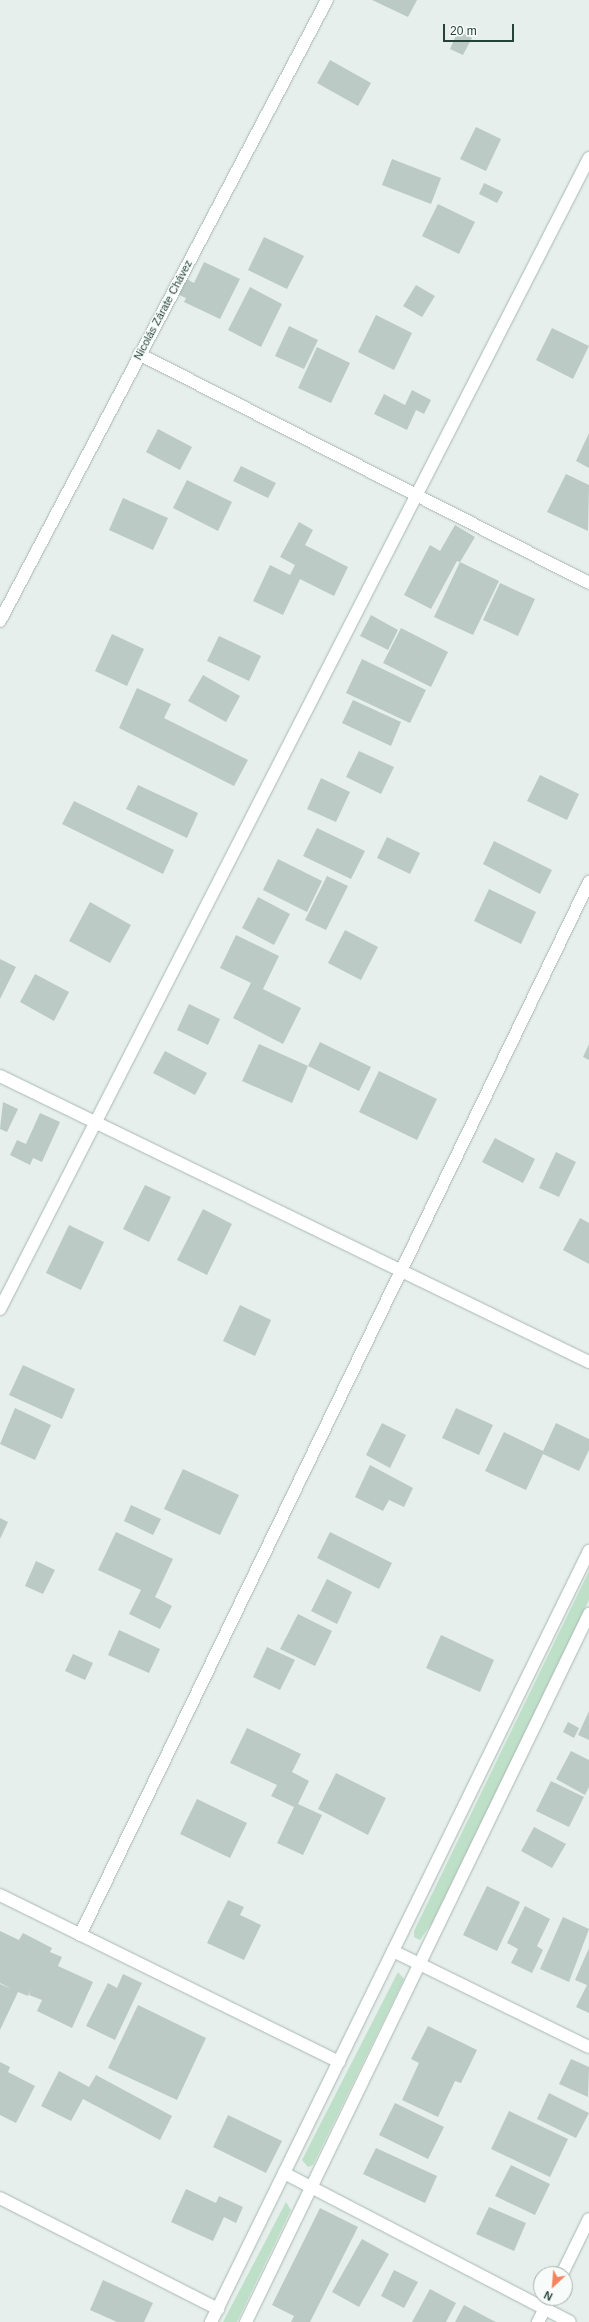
<!DOCTYPE html>
<meta charset="utf-8">
<style>
body{margin:0}
#map{position:relative;width:589px;height:2322px;overflow:hidden;background:#e6efeb;font-family:Helvetica,sans-serif}
div>[style]{position:absolute}
.green>*{inset:0;background:#bfe0c8}
.building>*{inset:0;background:#bbcac4}
.roads{filter:drop-shadow(0 0 1px #a8b8b2) drop-shadow(0 0 1px #a8b8b2)}
.street>*{height:12px;margin:-6px;padding:0 6px;transform-origin:6px;border-radius:6px;background:#fff}
span{translate:-50% -50%;white-space:nowrap;text-align:center;line-height:1.15;-webkit-text-stroke:3px #f7fbf9;paint-order:stroke}
.street-label{font-size:11px;color:#24423a}
.north{position:absolute;left:533px;top:2266px;width:40px;height:40px;box-sizing:border-box;background:#f7fbf9;border:1px solid #a3b1ad;border-radius:50%;rotate:206deg;font-size:11px;font-weight:700;line-height:16px;text-align:center;color:#24423a}
.north::after{content:'';display:block;margin:auto;width:14px;height:18px;background:#f4845f;clip-path:polygon(50% 0,100% 100%,50% 72%,0 100%)}
.scale{position:absolute;left:443px;top:24px;width:71px;height:18px;box-sizing:border-box;border:2px solid #24423a;border-top:0;padding-left:5px;font-size:12px;line-height:14px;white-space:nowrap;color:#24423a;-webkit-text-stroke:3px #f7fbf9;paint-order:stroke}
</style>
<div id="map">
<div class="green">
<div style="clip-path:polygon(589px 1571px,589px 1600px,432px 1923px,420px 1940px,414px 1937px,414px 1931px)"></div>
<div style="clip-path:polygon(398px 1972px,404px 1979px,313px 2165px,308px 2167px,302px 2160px)"></div>
<div style="clip-path:polygon(286px 2202px,291px 2210px,237px 2322px,223px 2322px)"></div>
</div>
<div class="building">
<div style="clip-path:polygon(372px 0,417px 0,408px 17px)"></div>
<div style="clip-path:polygon(458px 31px,472px 38px,463px 55px,450px 49px)"></div>
<div style="clip-path:polygon(330px 60px,371px 83px,358px 106px,317px 83px)"></div>
<div style="clip-path:polygon(476px 127px,501px 139px,486px 171px,460px 159px)"></div>
<div style="clip-path:polygon(392px 159px,441px 178px,431px 204px,382px 185px)"></div>
<div style="clip-path:polygon(484px 183px,503px 192px,497px 203px,479px 194px)"></div>
<div style="clip-path:polygon(438px 204px,475px 222px,459px 254px,422px 236px)"></div>
<div style="clip-path:polygon(264px 237px,304px 256px,287px 289px,248px 270px)"></div>
<div style="clip-path:polygon(204px 262px,240px 279px,220px 319px,184px 302px,186px 298px,177px 294px,185px 278px,194px 283px)"></div>
<div style="clip-path:polygon(416px 285px,435px 296px,422px 317px,403px 306px)"></div>
<div style="clip-path:polygon(250px 287px,282px 304px,261px 347px,228px 330px)"></div>
<div style="clip-path:polygon(376px 315px,412px 333px,394px 370px,358px 352px)"></div>
<div style="clip-path:polygon(289px 326px,318px 340px,304px 369px,275px 356px)"></div>
<div style="clip-path:polygon(552px 328px,589px 346px,573px 379px,536px 360px)"></div>
<div style="clip-path:polygon(317px 347px,350px 363px,331px 403px,298px 388px)"></div>
<div style="clip-path:polygon(412px 390px,431px 400px,424px 414px,416px 410px,407px 430px,374px 414px,384px 394px,405px 405px)"></div>
<div style="clip-path:polygon(158px 429px,192px 447px,180px 470px,146px 452px)"></div>
<div style="clip-path:polygon(589px 433px,589px 468px,576px 461px)"></div>
<div style="clip-path:polygon(241px 466px,276px 483px,268px 498px,233px 481px)"></div>
<div style="clip-path:polygon(566px 474px,589px 485px,588px 531px,547px 512px)"></div>
<div style="clip-path:polygon(187px 480px,232px 502px,218px 531px,173px 508px)"></div>
<div style="clip-path:polygon(123px 498px,168px 518px,153px 550px,109px 530px)"></div>
<div style="clip-path:polygon(299px 522px,313px 530px,305px 545px,348px 567px,334px 596px,300px 579px,283px 615px,253px 601px,270px 565px,290px 575px,295px 565px,280px 557px)"></div>
<div style="clip-path:polygon(455px 525px,475px 537px,460px 562px,457px 561px,431px 609px,404px 595px,430px 545px,440px 551px)"></div>
<div style="clip-path:polygon(460px 562px,499px 581px,473px 635px,434px 617px)"></div>
<div style="clip-path:polygon(500px 583px,535px 599px,518px 636px,483px 620px)"></div>
<div style="clip-path:polygon(371px 615px,398px 630px,388px 650px,360px 636px)"></div>
<div style="clip-path:polygon(401px 628px,448px 652px,431px 687px,383px 663px)"></div>
<div style="clip-path:polygon(112px 634px,144px 649px,127px 686px,95px 671px)"></div>
<div style="clip-path:polygon(219px 636px,261px 656px,249px 681px,207px 661px)"></div>
<div style="clip-path:polygon(362px 659px,426px 690px,410px 723px,346px 693px)"></div>
<div style="clip-path:polygon(203px 675px,240px 696px,226px 722px,188px 701px)"></div>
<div style="clip-path:polygon(137px 688px,171px 704px,164px 718px,248px 760px,234px 786px,119px 728px)"></div>
<div style="clip-path:polygon(353px 700px,401px 722px,391px 746px,342px 723px)"></div>
<div style="clip-path:polygon(359px 751px,394px 767px,381px 794px,346px 777px)"></div>
<div style="clip-path:polygon(540px 775px,579px 794px,567px 820px,527px 801px)"></div>
<div style="clip-path:polygon(321px 778px,350px 792px,336px 822px,307px 809px)"></div>
<div style="clip-path:polygon(138px 785px,198px 813px,187px 838px,126px 809px)"></div>
<div style="clip-path:polygon(74px 801px,174px 850px,163px 874px,62px 824px)"></div>
<div style="clip-path:polygon(317px 828px,365px 851px,351px 879px,303px 856px)"></div>
<div style="clip-path:polygon(387px 837px,420px 853px,410px 874px,377px 858px)"></div>
<div style="clip-path:polygon(494px 841px,552px 870px,540px 894px,483px 864px)"></div>
<div style="clip-path:polygon(278px 859px,322px 881px,307px 912px,263px 890px)"></div>
<div style="clip-path:polygon(327px 876px,348px 886px,326px 930px,305px 920px)"></div>
<div style="clip-path:polygon(489px 889px,536px 912px,521px 944px,474px 921px)"></div>
<div style="clip-path:polygon(258px 897px,290px 914px,274px 945px,242px 928px)"></div>
<div style="clip-path:polygon(90px 902px,131px 925px,110px 963px,69px 941px)"></div>
<div style="clip-path:polygon(345px 930px,378px 947px,361px 980px,328px 963px)"></div>
<div style="clip-path:polygon(236px 935px,279px 956px,263px 989px,301px 1008px,283px 1044px,233px 1018px,251px 983px,220px 968px)"></div>
<div style="clip-path:polygon(0 959px,16px 967px,0 999px)"></div>
<div style="clip-path:polygon(35px 974px,69px 992px,54px 1021px,20px 1002px)"></div>
<div style="clip-path:polygon(189px 1004px,220px 1019px,208px 1045px,177px 1030px)"></div>
<div style="clip-path:polygon(320px 1042px,371px 1067px,359px 1091px,308px 1066px)"></div>
<div style="clip-path:polygon(259px 1044px,308px 1066px,292px 1103px,242px 1081px)"></div>
<div style="clip-path:polygon(589px 1044px,589px 1060px,583px 1057px)"></div>
<div style="clip-path:polygon(165px 1051px,207px 1073px,195px 1095px,153px 1073px)"></div>
<div style="clip-path:polygon(379px 1071px,437px 1099px,417px 1140px,359px 1112px)"></div>
<div style="clip-path:polygon(3px 1102px,18px 1109px,7px 1132px,0 1129px)"></div>
<div style="clip-path:polygon(40px 1113px,60px 1122px,42px 1162px,33px 1158px,30px 1165px,10px 1155px,17px 1140px,26px 1144px)"></div>
<div style="clip-path:polygon(495px 1138px,535px 1159px,523px 1183px,482px 1162px)"></div>
<div style="clip-path:polygon(556px 1152px,576px 1162px,559px 1197px,539px 1188px)"></div>
<div style="clip-path:polygon(145px 1185px,171px 1197px,149px 1242px,123px 1229px)"></div>
<div style="clip-path:polygon(203px 1209px,232px 1224px,207px 1275px,177px 1260px)"></div>
<div style="clip-path:polygon(580px 1218px,589px 1223px,589px 1264px,563px 1250px)"></div>
<div style="clip-path:polygon(69px 1225px,104px 1242px,81px 1290px,46px 1273px)"></div>
<div style="clip-path:polygon(240px 1305px,271px 1320px,255px 1356px,223px 1341px)"></div>
<div style="clip-path:polygon(23px 1365px,75px 1389px,62px 1419px,9px 1395px)"></div>
<div style="clip-path:polygon(15px 1408px,51px 1425px,35px 1460px,0 1444px)"></div>
<div style="clip-path:polygon(456px 1408px,493px 1425px,479px 1455px,442px 1438px)"></div>
<div style="clip-path:polygon(382px 1423px,406px 1435px,390px 1468px,366px 1455px)"></div>
<div style="clip-path:polygon(556px 1423px,589px 1439px,589px 1450px,579px 1471px,543px 1454px,526px 1490px,485px 1471px,504px 1432px,543px 1451px)"></div>
<div style="clip-path:polygon(370px 1465px,413px 1488px,404px 1507px,389px 1500px,383px 1511px,355px 1497px)"></div>
<div style="clip-path:polygon(183px 1469px,239px 1495px,220px 1535px,164px 1509px)"></div>
<div style="clip-path:polygon(131px 1505px,161px 1519px,153px 1535px,124px 1521px)"></div>
<div style="clip-path:polygon(0 1518px,8px 1522px,0 1539px)"></div>
<div style="clip-path:polygon(116px 1532px,173px 1559px,155px 1597px,172px 1606px,160px 1629px,129px 1614px,141px 1590px,98px 1570px)"></div>
<div style="clip-path:polygon(330px 1532px,392px 1563px,379px 1589px,317px 1558px)"></div>
<div style="clip-path:polygon(36px 1561px,55px 1570px,43px 1594px,25px 1586px)"></div>
<div style="clip-path:polygon(327px 1579px,352px 1592px,337px 1624px,311px 1611px)"></div>
<div style="clip-path:polygon(298px 1614px,332px 1631px,315px 1666px,280px 1649px)"></div>
<div style="clip-path:polygon(119px 1630px,160px 1649px,149px 1673px,108px 1655px)"></div>
<div style="clip-path:polygon(441px 1635px,494px 1660px,480px 1692px,426px 1668px)"></div>
<div style="clip-path:polygon(267px 1647px,295px 1660px,280px 1690px,253px 1677px)"></div>
<div style="clip-path:polygon(73px 1654px,93px 1663px,85px 1680px,65px 1671px)"></div>
<div style="clip-path:polygon(589px 1711px,589px 1740px,578px 1735px)"></div>
<div style="clip-path:polygon(568px 1722px,579px 1728px,574px 1738px,563px 1732px)"></div>
<div style="clip-path:polygon(247px 1728px,301px 1754px,292px 1772px,309px 1781px,298px 1804px,322px 1815px,303px 1855px,277px 1843px,294px 1807px,271px 1796px,277px 1785px,230px 1763px)"></div>
<div style="clip-path:polygon(571px 1751px,589px 1760px,589px 1787px,585px 1795px,556px 1779px)"></div>
<div style="clip-path:polygon(336px 1773px,386px 1798px,368px 1835px,318px 1809px)"></div>
<div style="clip-path:polygon(551px 1781px,584px 1797px,569px 1827px,536px 1811px)"></div>
<div style="clip-path:polygon(197px 1799px,247px 1823px,230px 1858px,180px 1834px)"></div>
<div style="clip-path:polygon(534px 1827px,566px 1844px,552px 1868px,521px 1851px)"></div>
<div style="clip-path:polygon(487px 1886px,520px 1902px,497px 1951px,463px 1935px)"></div>
<div style="clip-path:polygon(228px 1900px,244px 1907px,240px 1915px,261px 1925px,244px 1960px,207px 1943px)"></div>
<div style="clip-path:polygon(525px 1906px,550px 1919px,537px 1946px,543px 1950px,532px 1973px,511px 1963px,518px 1949px,507px 1943px)"></div>
<div style="clip-path:polygon(563px 1917px,589px 1929px,569px 1982px,540px 1969px)"></div>
<div style="clip-path:polygon(0 1931px,19px 1940px,23px 1933px,52px 1948px,50px 1952px,62px 1957px,58px 1966px,93px 1982px,72px 2028px,37px 2011px,42px 2000px,29px 1995px,31px 1989px,28px 1996px,18px 1992px,0 2030px,0 1984px,12px 1989px,0 1983px)"></div>
<div style="clip-path:polygon(589px 1948px,589px 2013px,576px 2007px,587px 1985px,575px 1980px)"></div>
<div style="clip-path:polygon(123px 1974px,142px 1983px,115px 2040px,86px 2026px,108px 1983px,117px 1988px)"></div>
<div style="clip-path:polygon(138px 2005px,206px 2038px,177px 2100px,108px 2068px)"></div>
<div style="clip-path:polygon(428px 2026px,477px 2050px,461px 2083px,455px 2081px,438px 2117px,402px 2100px,419px 2063px,411px 2059px)"></div>
<div style="clip-path:polygon(571px 2059px,589px 2067px,588px 2097px,559px 2084px)"></div>
<div style="clip-path:polygon(0 2062px,10px 2067px,8px 2072px,35px 2086px,16px 2123px,0 2115px)"></div>
<div style="clip-path:polygon(59px 2071px,89px 2087px,96px 2075px,172px 2116px,160px 2140px,83px 2099px,71px 2121px,41px 2106px)"></div>
<div style="clip-path:polygon(549px 2093px,589px 2113px,576px 2138px,537px 2119px)"></div>
<div style="clip-path:polygon(395px 2103px,444px 2127px,428px 2159px,379px 2135px)"></div>
<div style="clip-path:polygon(509px 2111px,568px 2139px,550px 2177px,491px 2149px)"></div>
<div style="clip-path:polygon(228px 2115px,282px 2141px,266px 2173px,213px 2147px)"></div>
<div style="clip-path:polygon(376px 2148px,437px 2176px,425px 2203px,363px 2174px)"></div>
<div style="clip-path:polygon(511px 2165px,550px 2184px,535px 2215px,495px 2196px)"></div>
<div style="clip-path:polygon(186px 2189px,216px 2203px,219px 2196px,243px 2207px,236px 2223px,224px 2217px,213px 2241px,171px 2222px)"></div>
<div style="clip-path:polygon(489px 2207px,526px 2223px,514px 2251px,476px 2234px)"></div>
<div style="clip-path:polygon(320px 2208px,358px 2227px,310px 2322px,291px 2322px,294px 2316px,272px 2305px)"></div>
<div style="clip-path:polygon(362px 2239px,389px 2254px,359px 2307px,332px 2292px)"></div>
<div style="clip-path:polygon(394px 2270px,418px 2282px,404px 2308px,381px 2296px)"></div>
<div style="clip-path:polygon(103px 2280px,153px 2303px,144px 2322px,117px 2322px,90px 2310px)"></div>
<div style="clip-path:polygon(430px 2289px,456px 2303px,446px 2322px,412px 2322px)"></div>
<div style="clip-path:polygon(464px 2305px,488px 2318px,496px 2322px,455px 2322px)"></div>
</div>
<div class="roads">
<div class="street">
<div style="left:139px;top:354px;width:505px;rotate:26.97deg"></div>
<div style="left:0;top:621px;width:702px;rotate:-62.23deg"></div>
<div style="left:0;top:1076px;width:655px;rotate:25.9deg"></div>
<div style="left:0;top:1309px;width:1293px;rotate:-62.9deg"></div>
<div style="left:0;top:1895px;width:378px;rotate:26.2deg"></div>
<div style="left:80px;top:1935px;width:1170px;rotate:-64.2deg"></div>
<div style="left:393px;top:1951px;width:218px;rotate:26.1deg"></div>
<div style="left:284px;top:2173px;width:322px;rotate:27.5deg"></div>
<div style="left:0;top:2198px;width:245px;rotate:27deg"></div>
<div style="left:562px;top:2274px;width:61px;rotate:-63.9deg"></div>
<div style="left:211px;top:2322px;width:859px;rotate:-63.88deg"></div>
<div style="left:246px;top:2322px;width:787px;rotate:-64.15deg"></div>
<div style="left:538px;top:2322px;width:27px;rotate:-63deg"></div>
</div>
</div>
<div class="street-label">
<span style="left:163px;top:310px;rotate:-62deg">Nicolás Zárate Chávez</span>
</div>
<div class="north">N</div>
<div class="scale">20 m</div>
</div>
